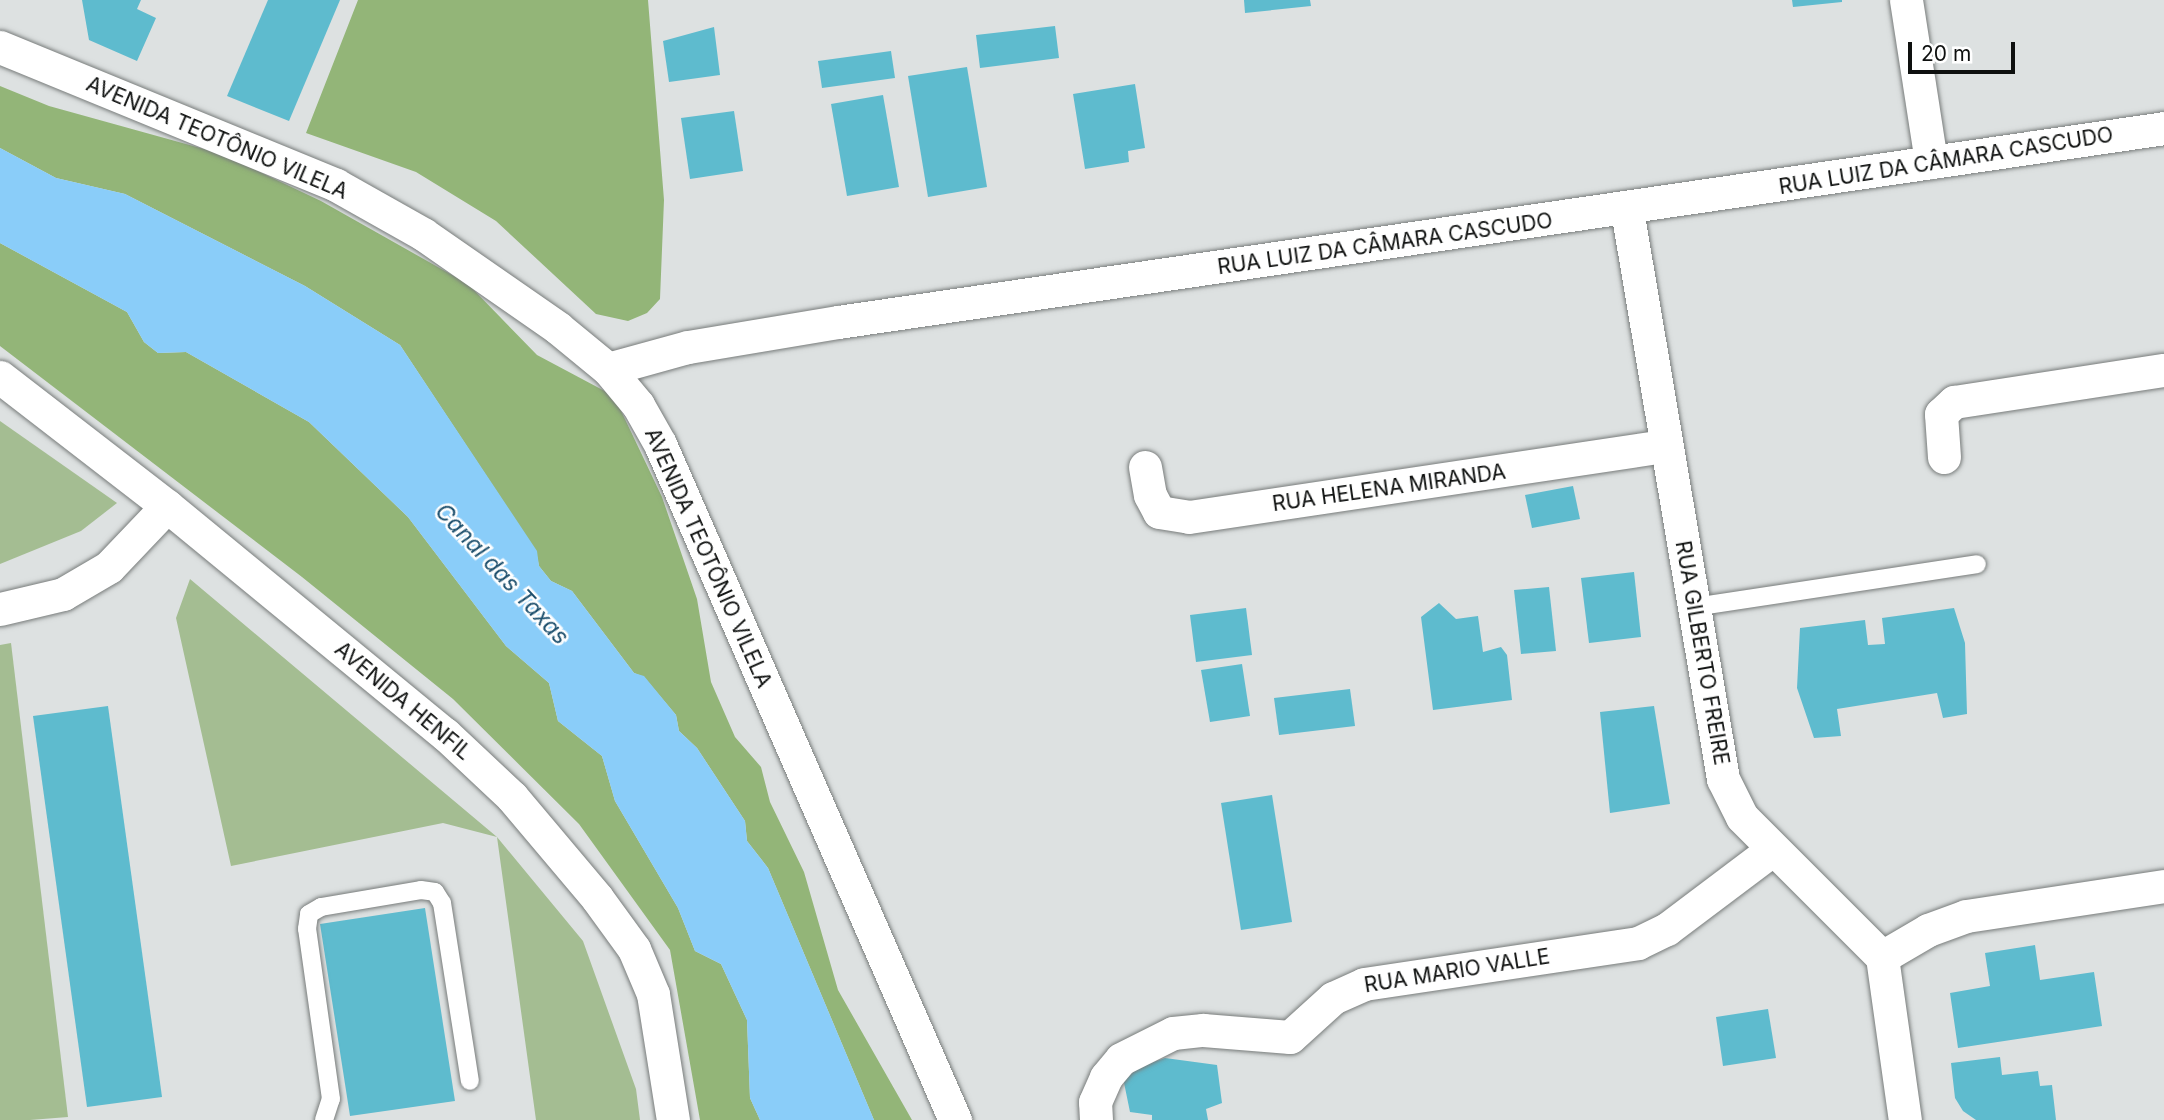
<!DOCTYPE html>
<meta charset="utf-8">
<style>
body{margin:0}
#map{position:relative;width:2164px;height:1120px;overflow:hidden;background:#dde1e1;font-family:Inter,sans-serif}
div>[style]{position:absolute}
.green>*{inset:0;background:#a4bd92}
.forest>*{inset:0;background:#93b578}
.water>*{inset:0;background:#8acdf9}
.building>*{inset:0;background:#5ebbce}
.roads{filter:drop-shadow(0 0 2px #787c7b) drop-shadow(0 0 2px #787c7b)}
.lane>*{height:18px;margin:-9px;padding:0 9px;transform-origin:9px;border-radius:9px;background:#fff}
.street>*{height:33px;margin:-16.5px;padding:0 16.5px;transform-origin:16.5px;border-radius:16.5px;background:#fff}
span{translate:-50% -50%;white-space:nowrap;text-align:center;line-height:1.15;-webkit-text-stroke:5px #fff;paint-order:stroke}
.street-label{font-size:21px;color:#0e100f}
.water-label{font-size:23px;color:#1c4f6d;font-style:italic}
.scale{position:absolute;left:1908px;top:42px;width:107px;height:32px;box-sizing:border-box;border:4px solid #0e100f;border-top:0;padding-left:9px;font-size:21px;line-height:24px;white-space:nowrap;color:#0e100f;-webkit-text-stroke:5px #fff;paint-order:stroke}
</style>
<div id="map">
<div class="green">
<div style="clip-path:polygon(0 421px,117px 503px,81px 531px,0 564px)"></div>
<div style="clip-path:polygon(190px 579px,497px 837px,583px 941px,636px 1089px,640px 1120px,536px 1120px,497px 837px,443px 823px,231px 866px,176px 618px)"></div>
<div style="clip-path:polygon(11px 643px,68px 1117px,30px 1120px,0 1120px,0 645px)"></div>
</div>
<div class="forest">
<div style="clip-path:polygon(358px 0,648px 0,664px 200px,660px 299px,647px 313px,628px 321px,596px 314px,496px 221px,416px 172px,306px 133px)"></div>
<div style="clip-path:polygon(0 86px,49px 106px,222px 154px,321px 201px,468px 284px,537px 355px,614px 396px,662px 497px,697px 599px,711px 682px,735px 737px,761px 767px,770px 802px,804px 872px,838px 990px,912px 1120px,874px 1120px,768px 868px,747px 841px,745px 821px,697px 748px,679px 731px,676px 715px,644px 677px,634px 673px,572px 591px,551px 581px,539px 566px,536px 551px,400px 345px,305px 286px,125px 194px,56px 178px,0 148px)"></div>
<div style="clip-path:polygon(0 243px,127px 312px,144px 342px,158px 353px,186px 352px,309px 422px,408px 517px,506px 646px,549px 683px,558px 721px,602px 756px,615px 801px,678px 908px,695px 951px,721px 964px,747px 1020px,750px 1098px,760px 1120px,700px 1120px,670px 950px,579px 824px,453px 699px,302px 577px,0 346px)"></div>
</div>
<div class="water">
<div style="clip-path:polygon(0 148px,56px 178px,125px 194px,305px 286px,400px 345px,537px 551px,539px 566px,551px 581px,572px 591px,634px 673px,644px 676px,676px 715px,679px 731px,697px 748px,745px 821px,747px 841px,768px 868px,874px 1120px,760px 1120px,750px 1098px,747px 1020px,721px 964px,695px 951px,678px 908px,615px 801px,602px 756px,558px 721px,549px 683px,506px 646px,408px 517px,309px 422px,186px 352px,158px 353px,144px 342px,127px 312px,0 243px)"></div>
</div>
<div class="building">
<div style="clip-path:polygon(82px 0,141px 0,137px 9px,156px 18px,137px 61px,89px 40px)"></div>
<div style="clip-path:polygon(268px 0,340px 0,289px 121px,227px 96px)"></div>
<div style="clip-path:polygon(1244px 0,1310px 0,1311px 6px,1245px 13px)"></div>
<div style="clip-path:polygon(1792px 0,1842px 0,1842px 2px,1793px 7px)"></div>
<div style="clip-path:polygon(1055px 26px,1059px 58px,980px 68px,976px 35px)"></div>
<div style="clip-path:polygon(714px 27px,720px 75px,669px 82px,663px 41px)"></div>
<div style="clip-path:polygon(891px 51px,895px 78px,822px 88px,818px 61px)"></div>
<div style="clip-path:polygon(967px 67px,987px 187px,928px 197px,908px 76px)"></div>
<div style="clip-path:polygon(1135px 84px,1145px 148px,1128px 151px,1129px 162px,1085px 169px,1073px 94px)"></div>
<div style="clip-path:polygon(883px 95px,899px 187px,847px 196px,831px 104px)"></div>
<div style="clip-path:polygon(734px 111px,743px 171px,690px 179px,681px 118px)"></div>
<div style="clip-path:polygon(1573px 486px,1580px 519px,1532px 528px,1525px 495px)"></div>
<div style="clip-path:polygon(1634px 572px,1641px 637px,1589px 643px,1581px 578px)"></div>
<div style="clip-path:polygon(1549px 587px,1556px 651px,1521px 654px,1514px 590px)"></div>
<div style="clip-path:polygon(1439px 603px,1456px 619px,1478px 616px,1483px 652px,1501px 647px,1507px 655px,1512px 700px,1433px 710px,1421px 617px)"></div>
<div style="clip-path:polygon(1246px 608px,1252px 655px,1196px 662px,1190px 615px)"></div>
<div style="clip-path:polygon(1954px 608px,1965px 643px,1967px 714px,1943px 718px,1937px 693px,1837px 709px,1841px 736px,1814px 738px,1797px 688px,1800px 628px,1865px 620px,1868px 645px,1885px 644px,1882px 618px)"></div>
<div style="clip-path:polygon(1242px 664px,1250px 716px,1210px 722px,1201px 670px)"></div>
<div style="clip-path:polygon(1350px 689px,1355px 726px,1279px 735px,1274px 698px)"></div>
<div style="clip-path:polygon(108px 706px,162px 1097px,87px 1107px,33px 716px)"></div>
<div style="clip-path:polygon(1654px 706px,1670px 804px,1610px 813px,1600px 712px)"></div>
<div style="clip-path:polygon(1272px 795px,1292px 922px,1241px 930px,1221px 803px)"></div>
<div style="clip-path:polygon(425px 908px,455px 1101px,350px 1116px,320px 924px)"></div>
<div style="clip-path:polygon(2035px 945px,2040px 980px,2094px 972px,2102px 1026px,1958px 1048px,1950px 993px,1990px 986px,1985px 953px)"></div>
<div style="clip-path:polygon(1768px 1009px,1776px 1058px,1723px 1066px,1716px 1017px)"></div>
<div style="clip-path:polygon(2000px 1057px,2002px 1075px,2038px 1071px,2040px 1086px,2052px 1085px,2056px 1120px,1976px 1120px,1963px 1111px,1955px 1098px,1951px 1063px)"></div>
<div style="clip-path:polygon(1165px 1058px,1217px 1065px,1222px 1103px,1206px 1109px,1208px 1120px,1152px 1120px,1152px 1115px,1130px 1112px,1122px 1073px)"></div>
</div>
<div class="roads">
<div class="lane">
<div style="left:1694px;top:607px;width:286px;rotate:-8.6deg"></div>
<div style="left:324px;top:1120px;width:22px;rotate:-72deg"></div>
<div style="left:331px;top:1099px;width:172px;rotate:-98deg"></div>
<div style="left:307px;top:929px;width:15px;rotate:-82deg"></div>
<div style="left:309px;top:914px;width:14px;rotate:-30deg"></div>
<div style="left:321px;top:907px;width:101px;rotate:-9.6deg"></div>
<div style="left:421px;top:890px;width:14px;rotate:8deg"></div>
<div style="left:435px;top:892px;width:13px;rotate:58deg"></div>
<div style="left:442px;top:903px;width:180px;rotate:81.1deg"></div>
</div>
<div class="street">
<div style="left:1906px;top:0;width:164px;rotate:81.2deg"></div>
<div style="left:0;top:47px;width:363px;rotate:22.3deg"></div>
<div style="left:336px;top:185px;width:100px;rotate:29.4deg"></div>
<div style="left:423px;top:234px;width:165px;rotate:34.8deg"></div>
<div style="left:558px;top:328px;width:65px;rotate:39.4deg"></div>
<div style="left:608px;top:369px;width:47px;rotate:50.2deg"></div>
<div style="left:638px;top:405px;width:45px;rotate:60.6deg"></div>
<div style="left:660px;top:444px;width:738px;rotate:66.42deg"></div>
<div style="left:1627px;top:210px;width:577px;rotate:80.42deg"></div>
<div style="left:1723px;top:779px;width:42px;rotate:63.4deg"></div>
<div style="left:1742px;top:817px;width:198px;rotate:45deg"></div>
<div style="left:1882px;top:957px;width:165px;rotate:82deg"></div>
<div style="left:608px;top:369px;width:83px;rotate:-15.4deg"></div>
<div style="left:688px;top:347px;width:152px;rotate:-9.5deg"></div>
<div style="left:838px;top:322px;width:1340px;rotate:-8.32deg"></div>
<div style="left:0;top:377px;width:211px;rotate:37.7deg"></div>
<div style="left:167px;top:506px;width:360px;rotate:39.4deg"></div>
<div style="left:445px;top:734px;width:92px;rotate:43.2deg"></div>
<div style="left:512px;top:797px;width:132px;rotate:49.9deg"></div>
<div style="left:597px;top:898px;width:63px;rotate:54deg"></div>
<div style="left:634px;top:949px;width:49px;rotate:67.1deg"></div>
<div style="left:653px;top:994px;width:128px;rotate:81deg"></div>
<div style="left:1944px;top:457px;width:43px;rotate:-94deg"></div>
<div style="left:1941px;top:414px;width:18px;rotate:-43deg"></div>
<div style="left:1954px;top:402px;width:212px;rotate:-8.7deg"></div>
<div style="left:1145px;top:467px;width:28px;rotate:80deg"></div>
<div style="left:1150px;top:495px;width:19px;rotate:62deg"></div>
<div style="left:1159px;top:512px;width:30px;rotate:9deg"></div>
<div style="left:1189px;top:517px;width:482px;rotate:-8.5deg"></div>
<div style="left:0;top:609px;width:65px;rotate:-13.4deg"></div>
<div style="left:63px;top:594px;width:53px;rotate:-30.4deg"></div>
<div style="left:109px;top:567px;width:84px;rotate:-46.4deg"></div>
<div style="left:1882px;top:957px;width:53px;rotate:-30.4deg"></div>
<div style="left:1928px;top:930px;width:40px;rotate:-20.2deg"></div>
<div style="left:1966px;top:916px;width:200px;rotate:-8.6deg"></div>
<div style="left:1096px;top:1120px;width:18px;rotate:-93deg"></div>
<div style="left:1095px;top:1102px;width:27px;rotate:-66deg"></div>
<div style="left:1106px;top:1077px;width:23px;rotate:-50deg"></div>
<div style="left:1121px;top:1059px;width:58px;rotate:-26.6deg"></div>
<div style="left:1173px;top:1033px;width:30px;rotate:-6deg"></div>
<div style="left:1203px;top:1030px;width:87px;rotate:4.6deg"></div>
<div style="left:1290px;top:1037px;width:58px;rotate:-42.2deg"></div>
<div style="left:1333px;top:998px;width:34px;rotate:-24deg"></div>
<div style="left:1364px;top:984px;width:277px;rotate:-8.5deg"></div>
<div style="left:1638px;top:943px;width:32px;rotate:-26deg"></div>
<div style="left:1667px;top:929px;width:131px;rotate:-37deg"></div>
</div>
</div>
<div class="street-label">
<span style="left:217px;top:138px;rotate:23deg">AVENIDA TEOTÔNIO VILELA</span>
<span style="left:1946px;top:161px;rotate:-9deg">RUA LUIZ DA CÂMARA CASCUDO</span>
<span style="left:1385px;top:244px;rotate:-8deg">RUA LUIZ DA CÂMARA CASCUDO</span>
<span style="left:1389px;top:488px;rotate:-8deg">RUA HELENA MIRANDA</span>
<span style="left:708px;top:558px;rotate:66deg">AVENIDA TEOTÔNIO VILELA</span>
<span style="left:1702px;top:653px;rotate:80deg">RUA GILBERTO FREIRE</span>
<span style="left:403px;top:701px;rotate:40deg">AVENIDA HENFIL</span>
<span style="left:1457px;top:971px;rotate:-9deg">RUA MARIO VALLE</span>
</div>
<div class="water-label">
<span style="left:502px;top:574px;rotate:47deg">Canal das Taxas</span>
</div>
<div class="scale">20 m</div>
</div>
